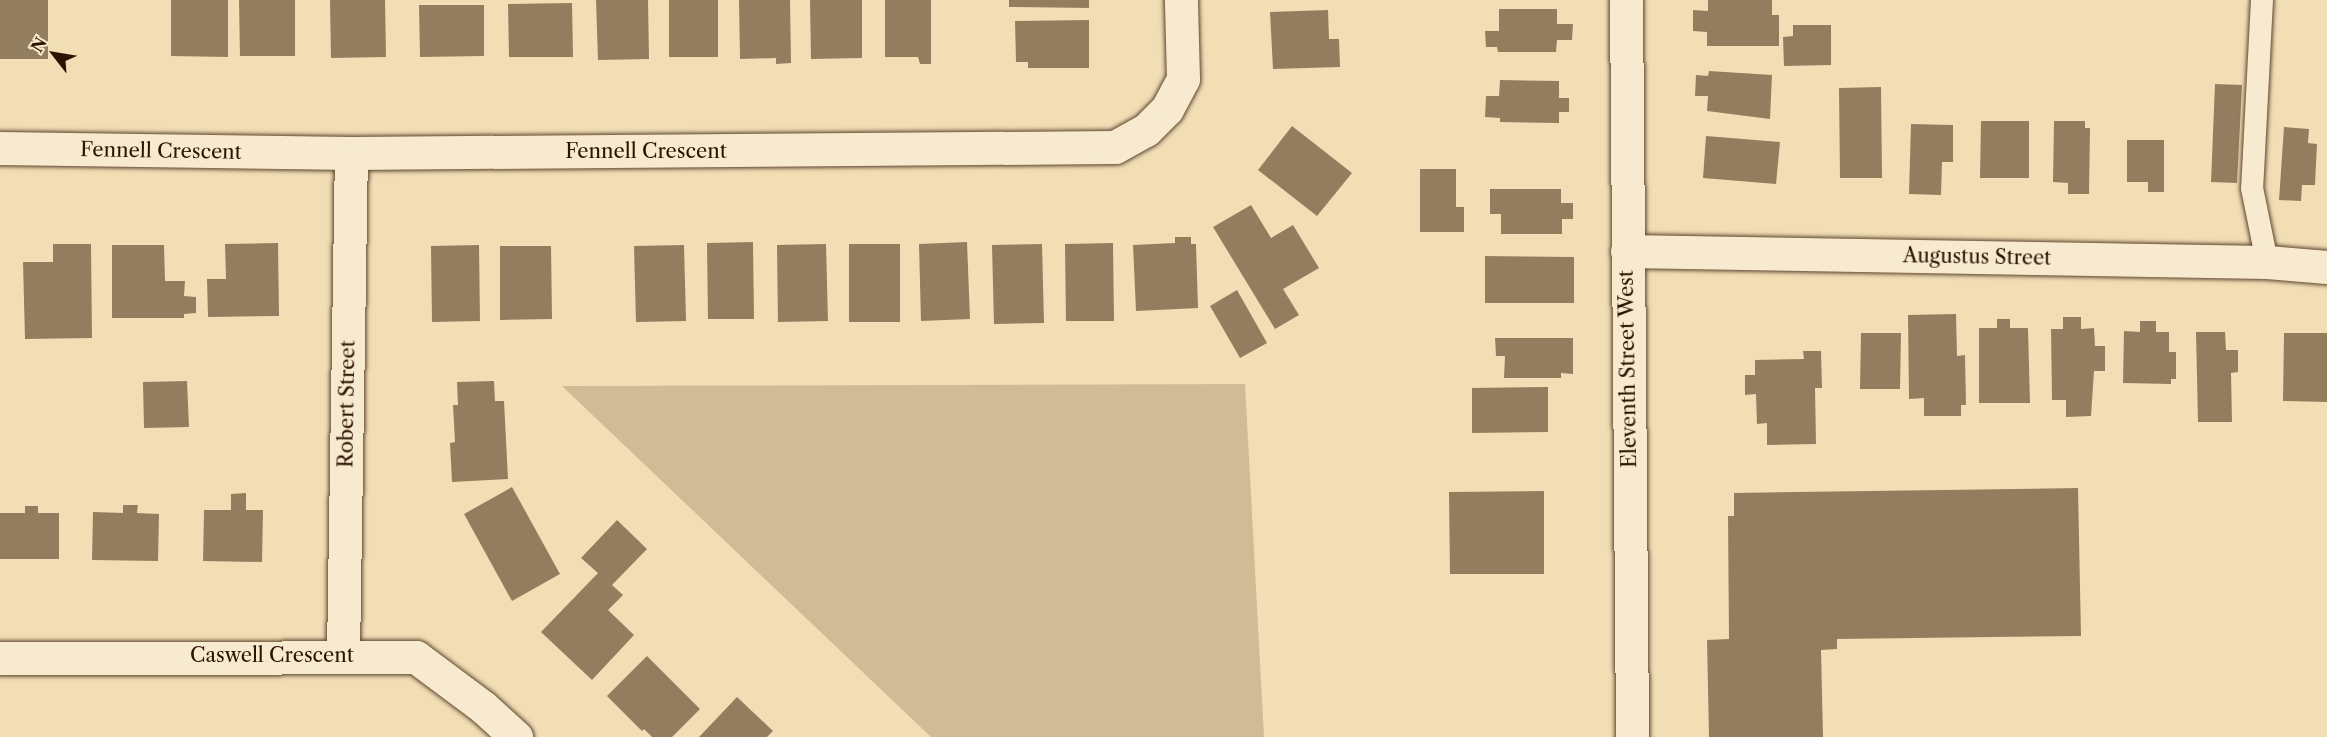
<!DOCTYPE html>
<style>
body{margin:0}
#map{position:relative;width:2327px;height:737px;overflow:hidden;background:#f2deb5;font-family:"Libre Caslon Text",serif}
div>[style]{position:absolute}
.green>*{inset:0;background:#d1bb97}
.building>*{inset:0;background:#937d5f}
.roads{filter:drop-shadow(0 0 2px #5e462f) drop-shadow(0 0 2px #5e462f)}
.service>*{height:22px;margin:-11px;padding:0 11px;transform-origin:11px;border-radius:11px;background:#f7eacf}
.minor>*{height:33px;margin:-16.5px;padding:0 16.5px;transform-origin:16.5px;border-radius:16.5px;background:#f7eacf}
span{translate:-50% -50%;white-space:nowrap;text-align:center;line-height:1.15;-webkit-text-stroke:4.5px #f7eacf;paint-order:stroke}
.street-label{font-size:20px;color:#2d1302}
.north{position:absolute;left:24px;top:24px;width:60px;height:60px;-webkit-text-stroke:4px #f7eacf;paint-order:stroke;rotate:301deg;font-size:16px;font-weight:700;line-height:24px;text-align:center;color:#2d1302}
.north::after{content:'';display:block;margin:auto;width:21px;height:27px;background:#2d1302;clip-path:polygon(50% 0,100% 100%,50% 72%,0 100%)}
</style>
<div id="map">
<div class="green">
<div style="clip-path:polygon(1245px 384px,1264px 737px,931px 737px,562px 386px)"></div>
</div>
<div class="building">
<div style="clip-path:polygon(0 0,48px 0,48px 59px,0 59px)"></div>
<div style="clip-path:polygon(171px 0,228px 0,228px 57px,171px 56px)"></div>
<div style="clip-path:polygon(239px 0,295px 0,295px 56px,240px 56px)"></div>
<div style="clip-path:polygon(330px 0,385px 0,386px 57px,331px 58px)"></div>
<div style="clip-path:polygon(596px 0,648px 0,649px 59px,598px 60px)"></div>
<div style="clip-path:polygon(669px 0,718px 0,718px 57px,669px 57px)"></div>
<div style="clip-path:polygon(739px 0,790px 0,791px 63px,776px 64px,776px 58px,740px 59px)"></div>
<div style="clip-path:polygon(810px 0,862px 0,862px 58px,811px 59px)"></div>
<div style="clip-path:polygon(885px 0,931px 0,931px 64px,920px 64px,918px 57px,885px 57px)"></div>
<div style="clip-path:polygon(1009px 0,1089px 0,1089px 8px,1009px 7px)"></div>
<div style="clip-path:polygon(1708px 0,1772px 0,1772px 15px,1779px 15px,1779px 46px,1707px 46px,1707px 32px,1693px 31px,1693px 10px,1708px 11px)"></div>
<div style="clip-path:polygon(572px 3px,573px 57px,509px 57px,508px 4px)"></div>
<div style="clip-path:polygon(419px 5px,484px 5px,484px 56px,420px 57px)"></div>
<div style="clip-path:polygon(1499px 9px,1557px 9px,1557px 24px,1573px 24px,1572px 40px,1557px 40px,1556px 52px,1498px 52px,1497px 47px,1486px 47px,1485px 31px,1499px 31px)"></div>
<div style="clip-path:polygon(1328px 10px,1329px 39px,1339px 39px,1340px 67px,1273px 69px,1270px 12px)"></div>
<div style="clip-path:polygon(1089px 20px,1089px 68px,1028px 68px,1028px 62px,1016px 62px,1015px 21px)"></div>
<div style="clip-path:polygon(1793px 25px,1831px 25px,1831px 65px,1784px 66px,1783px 37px,1793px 36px)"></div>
<div style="clip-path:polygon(1709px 71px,1772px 75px,1770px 119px,1707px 111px,1708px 96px,1695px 96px,1696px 75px,1708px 76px)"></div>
<div style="clip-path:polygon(1500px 80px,1559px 81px,1559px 98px,1569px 98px,1569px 112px,1559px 112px,1559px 123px,1500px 122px,1500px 118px,1485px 117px,1486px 96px,1499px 96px)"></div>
<div style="clip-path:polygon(2215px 84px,2242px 85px,2237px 183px,2211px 182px)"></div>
<div style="clip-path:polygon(1881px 87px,1882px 178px,1840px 178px,1839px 88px)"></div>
<div style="clip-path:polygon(1981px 121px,2029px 121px,2029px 178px,1980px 178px)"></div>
<div style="clip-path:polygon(2054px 121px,2085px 121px,2085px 128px,2090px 128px,2089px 194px,2068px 194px,2068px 183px,2053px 182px)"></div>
<div style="clip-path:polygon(1911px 124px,1953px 125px,1953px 162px,1942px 162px,1941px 195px,1909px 194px)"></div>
<div style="clip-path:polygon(1292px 126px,1352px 173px,1317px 216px,1258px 170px)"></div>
<div style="clip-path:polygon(2284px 127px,2309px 129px,2308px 143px,2317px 144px,2315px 185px,2302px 185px,2301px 201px,2279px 200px)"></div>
<div style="clip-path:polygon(1706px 136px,1780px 142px,1776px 184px,1703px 178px)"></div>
<div style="clip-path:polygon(2127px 140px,2164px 140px,2164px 192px,2148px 192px,2148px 182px,2127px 182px)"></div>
<div style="clip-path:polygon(1420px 169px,1456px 169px,1456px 207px,1464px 207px,1464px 232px,1420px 232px)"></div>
<div style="clip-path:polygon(1490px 189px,1561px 189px,1561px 203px,1573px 203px,1573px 219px,1562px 219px,1562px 234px,1501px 234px,1501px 214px,1490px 214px)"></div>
<div style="clip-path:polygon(1251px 205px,1271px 238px,1293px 225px,1319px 268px,1283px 289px,1299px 315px,1275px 329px,1213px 227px)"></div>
<div style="clip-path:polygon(1175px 237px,1191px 237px,1191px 244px,1196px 244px,1198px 308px,1136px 311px,1133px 245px,1175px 243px)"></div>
<div style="clip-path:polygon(753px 242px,754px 319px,708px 319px,707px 243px)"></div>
<div style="clip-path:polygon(967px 242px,970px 319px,921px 321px,919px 244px)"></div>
<div style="clip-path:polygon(278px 243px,279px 316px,208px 317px,207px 279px,226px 279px,225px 244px)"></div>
<div style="clip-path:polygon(1113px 243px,1114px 321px,1066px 321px,1065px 244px)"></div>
<div style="clip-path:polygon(53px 244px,91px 244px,92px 338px,25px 339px,23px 262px,53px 262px)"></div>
<div style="clip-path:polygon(826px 244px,828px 321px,778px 322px,777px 245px)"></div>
<div style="clip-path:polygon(849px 244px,900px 244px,900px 322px,849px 322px)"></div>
<div style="clip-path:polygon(1042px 244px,1044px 323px,994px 324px,992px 245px)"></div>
<div style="clip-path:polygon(112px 245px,164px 245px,165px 281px,185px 281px,184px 296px,196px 297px,196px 313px,184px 314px,184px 318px,112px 318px)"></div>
<div style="clip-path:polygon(479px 245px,480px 321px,432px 322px,431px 246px)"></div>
<div style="clip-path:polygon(684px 245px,686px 321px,636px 322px,634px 246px)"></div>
<div style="clip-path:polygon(500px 246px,551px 246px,552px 319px,500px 320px)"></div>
<div style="clip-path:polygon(1485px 256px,1574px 257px,1574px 303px,1485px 303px)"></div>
<div style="clip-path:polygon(1237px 290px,1267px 343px,1240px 358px,1210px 306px)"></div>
<div style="clip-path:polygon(1956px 314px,1957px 356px,1965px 355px,1966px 405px,1961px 405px,1961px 416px,1924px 416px,1924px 398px,1909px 399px,1908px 315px)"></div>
<div style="clip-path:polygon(2063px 317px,2081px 317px,2081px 329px,2094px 328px,2095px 346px,2105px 346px,2105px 371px,2094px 371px,2091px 416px,2066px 417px,2066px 400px,2052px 400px,2051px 329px,2063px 329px)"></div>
<div style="clip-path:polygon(1997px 319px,2010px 319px,2010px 328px,2028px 328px,2030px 403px,1979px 403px,1979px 328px,1997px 328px)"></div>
<div style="clip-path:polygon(2140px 321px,2156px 321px,2156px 332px,2169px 332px,2169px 352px,2176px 352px,2176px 379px,2171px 379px,2171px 384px,2123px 383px,2124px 331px,2140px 332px)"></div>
<div style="clip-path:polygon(2196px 332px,2225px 332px,2226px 350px,2238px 350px,2238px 372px,2231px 373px,2232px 422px,2198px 422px)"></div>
<div style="clip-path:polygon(1861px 333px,1901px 333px,1900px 389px,1860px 389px)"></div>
<div style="clip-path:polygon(2284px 333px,2327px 333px,2327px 402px,2283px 401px)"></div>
<div style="clip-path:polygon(1495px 338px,1573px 338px,1573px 374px,1561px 373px,1561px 378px,1504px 378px,1505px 356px,1496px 356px)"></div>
<div style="clip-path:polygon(1803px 351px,1821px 351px,1822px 388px,1815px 388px,1816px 444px,1767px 445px,1767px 423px,1757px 424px,1756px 394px,1745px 395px,1745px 375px,1755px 375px,1755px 360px,1804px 359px)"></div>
<div style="clip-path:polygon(187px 381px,189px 427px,144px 428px,143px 382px)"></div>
<div style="clip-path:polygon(494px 381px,495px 401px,504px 401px,508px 479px,452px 482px,450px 443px,455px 442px,453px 405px,458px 405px,457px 382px)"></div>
<div style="clip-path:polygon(1548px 387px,1548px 432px,1472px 433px,1472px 388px)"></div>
<div style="clip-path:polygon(512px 487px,560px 574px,512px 601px,464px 514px)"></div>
<div style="clip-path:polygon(2078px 488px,2081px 636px,1837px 639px,1837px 649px,1821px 650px,1823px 737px,1709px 737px,1707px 640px,1729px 639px,1728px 516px,1734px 516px,1734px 493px)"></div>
<div style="clip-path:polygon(1544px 491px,1544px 574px,1450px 574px,1449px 492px)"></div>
<div style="clip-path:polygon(246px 493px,246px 510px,263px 510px,262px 562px,203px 561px,204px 510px,231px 510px,231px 494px)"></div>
<div style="clip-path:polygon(123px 505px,138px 505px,137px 513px,159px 514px,158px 561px,92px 560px,93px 512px,123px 513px)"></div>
<div style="clip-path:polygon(25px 506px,38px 506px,38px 513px,59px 513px,59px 559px,0 559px,0 513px,25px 513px)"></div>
<div style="clip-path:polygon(617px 520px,647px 549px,612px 585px,623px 595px,608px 610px,634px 635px,592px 680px,541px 632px,598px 573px,581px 558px)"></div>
<div style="clip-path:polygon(647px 656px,700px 709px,672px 737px,652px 737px,644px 729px,642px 731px,607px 696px)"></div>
<div style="clip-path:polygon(737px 697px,773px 731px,767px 737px,699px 737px)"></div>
</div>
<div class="roads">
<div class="service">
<div style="left:2262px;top:0;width:188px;rotate:93deg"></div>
<div style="left:2252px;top:188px;width:76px;rotate:78.5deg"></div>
</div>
<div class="minor">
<div style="left:1626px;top:0;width:737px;rotate:89.53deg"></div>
<div style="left:0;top:148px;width:351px;rotate:0.8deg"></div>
<div style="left:351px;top:153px;width:764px;rotate:-0.45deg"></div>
<div style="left:1115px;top:147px;width:35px;rotate:-29deg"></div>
<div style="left:1146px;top:130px;width:30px;rotate:-45deg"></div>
<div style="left:1167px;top:109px;width:34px;rotate:-62deg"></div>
<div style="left:1183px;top:79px;width:79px;rotate:-91.5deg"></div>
<div style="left:1627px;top:251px;width:640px;rotate:0.98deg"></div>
<div style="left:2267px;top:262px;width:60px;rotate:4.8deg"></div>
<div style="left:343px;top:654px;width:501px;rotate:-89.09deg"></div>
<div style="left:0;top:658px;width:416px;rotate:-0.1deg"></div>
<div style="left:416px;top:657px;width:84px;rotate:36.7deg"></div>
<div style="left:483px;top:707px;width:45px;rotate:42.3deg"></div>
</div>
</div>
<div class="street-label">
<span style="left:161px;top:151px;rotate:1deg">Fennell Crescent</span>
<span style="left:646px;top:151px">Fennell Crescent</span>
<span style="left:1977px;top:257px;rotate:1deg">Augustus Street</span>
<span style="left:1628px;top:369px;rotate:-91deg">Eleventh Street West</span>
<span style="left:347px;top:404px;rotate:-89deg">Robert Street</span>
<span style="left:272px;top:655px">Caswell Crescent</span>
</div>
<div class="north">N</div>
</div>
